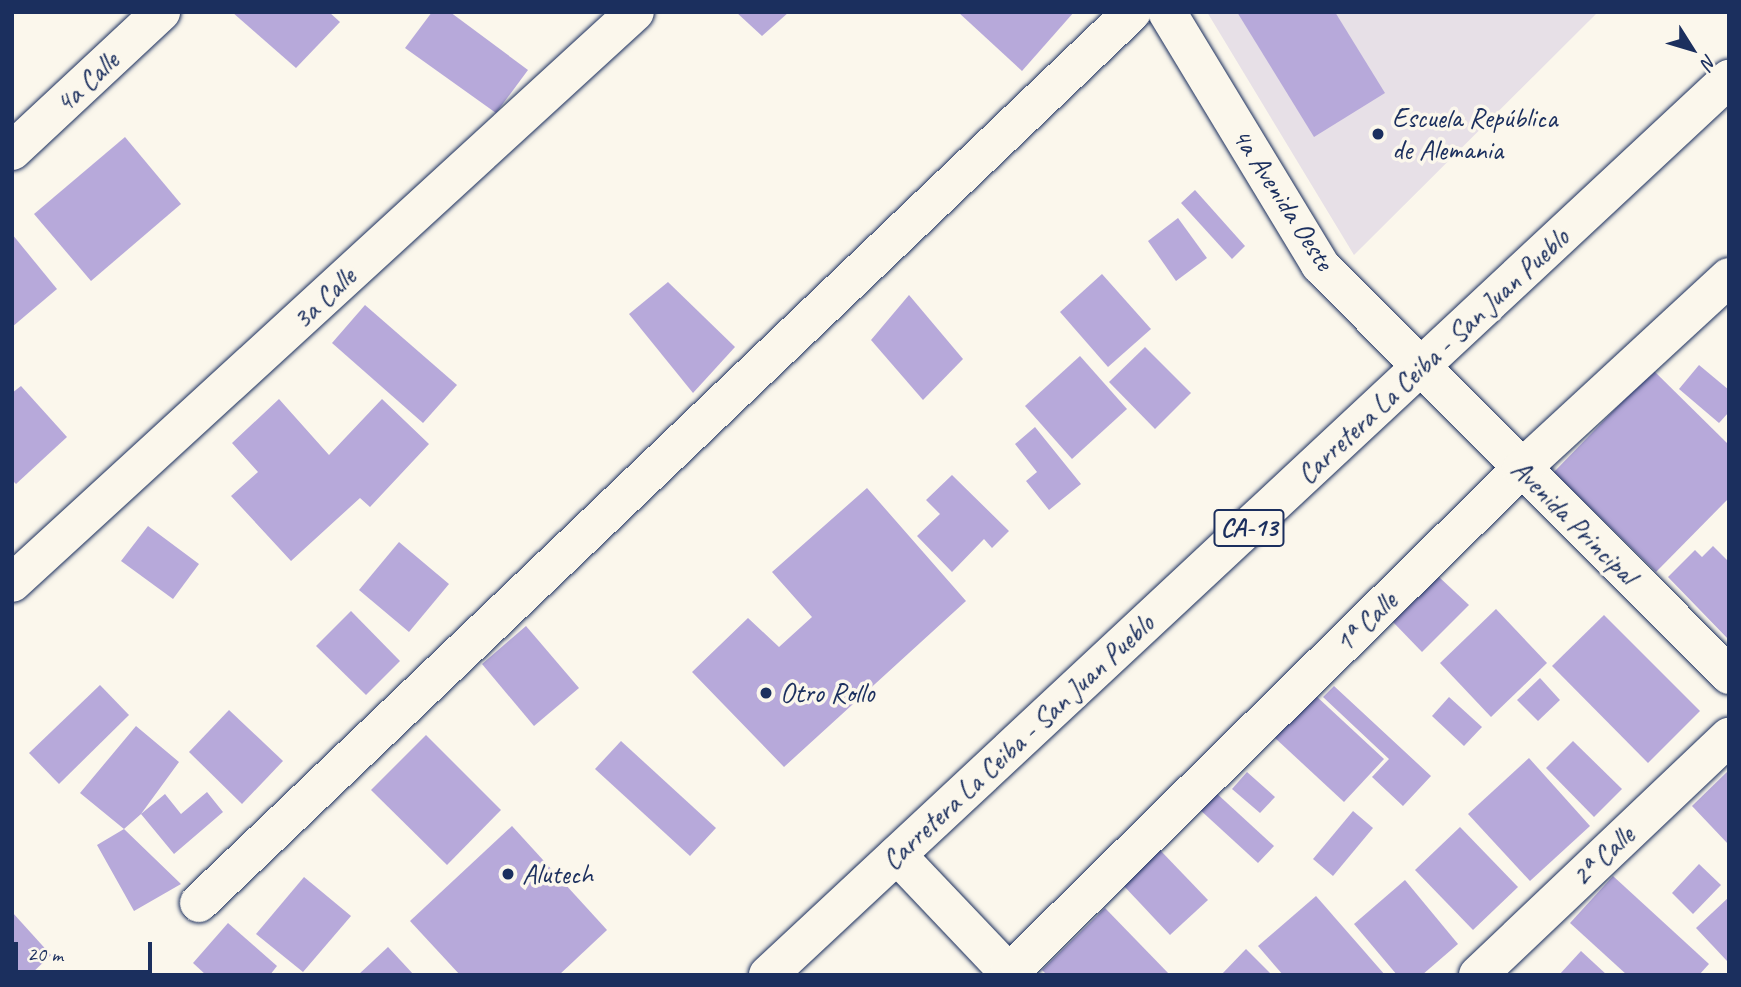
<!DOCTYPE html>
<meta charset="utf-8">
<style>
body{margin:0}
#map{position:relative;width:1741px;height:987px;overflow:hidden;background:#fbf7ec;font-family:Caveat,sans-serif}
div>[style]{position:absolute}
.built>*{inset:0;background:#e7e0e7}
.building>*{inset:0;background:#b7a9da}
.roads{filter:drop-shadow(0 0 2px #1b2f5e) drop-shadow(0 0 2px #1b2f5e)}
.street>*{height:38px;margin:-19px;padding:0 19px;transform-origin:19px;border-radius:19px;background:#fbf7ec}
.primary>*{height:38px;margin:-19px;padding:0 19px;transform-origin:19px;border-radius:19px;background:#fbf7ec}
.dots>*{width:19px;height:19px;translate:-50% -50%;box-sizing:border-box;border:4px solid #fbf7ec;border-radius:50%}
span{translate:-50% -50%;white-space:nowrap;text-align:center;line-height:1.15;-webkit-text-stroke:7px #fbf7ec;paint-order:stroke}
.shield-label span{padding:2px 5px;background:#fbf7ec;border:2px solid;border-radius:5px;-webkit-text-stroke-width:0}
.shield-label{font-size:26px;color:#1b2f5e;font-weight:700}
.street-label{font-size:28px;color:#1b2f5e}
.poi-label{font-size:28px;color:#1b2f5e}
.left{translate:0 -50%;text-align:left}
.frame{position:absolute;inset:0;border:14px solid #1b2f5e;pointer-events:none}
.north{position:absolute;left:1657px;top:14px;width:70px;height:70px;-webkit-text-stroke:5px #fbf7ec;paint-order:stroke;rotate:127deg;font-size:19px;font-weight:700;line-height:28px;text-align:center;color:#1b2f5e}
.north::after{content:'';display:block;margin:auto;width:24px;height:32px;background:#1b2f5e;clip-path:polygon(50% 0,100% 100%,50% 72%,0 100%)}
.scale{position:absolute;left:14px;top:942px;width:138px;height:32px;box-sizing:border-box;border:4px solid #1b2f5e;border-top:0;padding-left:9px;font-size:21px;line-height:24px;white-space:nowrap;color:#1b2f5e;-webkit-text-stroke:5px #fbf7ec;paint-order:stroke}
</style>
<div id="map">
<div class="built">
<div style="clip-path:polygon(1207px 12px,1598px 12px,1354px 255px)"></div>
</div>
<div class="building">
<div style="clip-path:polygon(232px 12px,329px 12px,340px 22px,296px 68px)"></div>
<div style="clip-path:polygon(432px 12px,450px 12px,528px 70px,496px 113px,405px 48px)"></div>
<div style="clip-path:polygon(736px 12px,789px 12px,762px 36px)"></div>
<div style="clip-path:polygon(958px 12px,1074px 12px,1022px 71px)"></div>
<div style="clip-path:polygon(1237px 12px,1335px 12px,1385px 93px,1314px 137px)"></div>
<div style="clip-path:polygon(125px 137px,181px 204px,91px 281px,34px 214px)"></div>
<div style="clip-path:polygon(1195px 190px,1245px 246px,1232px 259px,1181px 203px)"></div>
<div style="clip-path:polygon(1178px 218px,1207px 258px,1176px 281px,1148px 241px)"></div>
<div style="clip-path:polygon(12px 234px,57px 289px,12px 327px)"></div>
<div style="clip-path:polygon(1102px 274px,1151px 329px,1108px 367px,1060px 312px)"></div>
<div style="clip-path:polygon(668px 282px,735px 347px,693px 393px,629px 314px)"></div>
<div style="clip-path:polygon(909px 295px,963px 359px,923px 400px,871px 340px)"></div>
<div style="clip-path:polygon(365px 305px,457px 385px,423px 423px,332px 343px)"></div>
<div style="clip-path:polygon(1145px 347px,1191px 393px,1155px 429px,1109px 382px)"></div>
<div style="clip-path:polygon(1080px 356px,1127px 409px,1072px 459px,1025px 406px)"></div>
<div style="clip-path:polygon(1699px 365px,1729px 390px,1729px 412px,1719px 423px,1679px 389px)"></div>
<div style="clip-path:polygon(1653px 370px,1729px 445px,1729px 498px,1656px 572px,1554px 472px)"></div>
<div style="clip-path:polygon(21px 386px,67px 437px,16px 484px,12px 480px,12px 393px)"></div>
<div style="clip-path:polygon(279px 399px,329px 455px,382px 399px,429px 444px,370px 507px,360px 498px,291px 561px,231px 496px,258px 472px,232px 443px)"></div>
<div style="clip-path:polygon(1035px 427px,1081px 484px,1049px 510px,1026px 481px,1037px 472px,1015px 444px)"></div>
<div style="clip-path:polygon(952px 475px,1009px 531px,992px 548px,984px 539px,952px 572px,917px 536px,940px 514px,926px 500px)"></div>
<div style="clip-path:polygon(867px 488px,966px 601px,784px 767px,692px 672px,748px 618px,779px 647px,812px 617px,772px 572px)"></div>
<div style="clip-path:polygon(148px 526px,199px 564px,173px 599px,121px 561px)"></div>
<div style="clip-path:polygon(399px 542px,449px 584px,409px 632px,359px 590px)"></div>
<div style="clip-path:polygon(1713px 546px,1729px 562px,1729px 640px,1668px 577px,1695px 550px,1702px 557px)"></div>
<div style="clip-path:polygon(1439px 577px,1469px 605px,1422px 652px,1393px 622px)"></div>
<div style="clip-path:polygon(1496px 609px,1547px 663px,1491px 717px,1440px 663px)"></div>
<div style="clip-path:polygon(351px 611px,400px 661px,366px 695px,316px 646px)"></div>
<div style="clip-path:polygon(1604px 615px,1700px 711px,1648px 763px,1552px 666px)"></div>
<div style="clip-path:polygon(526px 626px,579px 688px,534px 726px,482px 664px)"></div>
<div style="clip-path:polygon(1540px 678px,1560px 700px,1538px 721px,1517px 700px)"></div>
<div style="clip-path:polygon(100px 685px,129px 715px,59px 784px,29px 753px)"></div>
<div style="clip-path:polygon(1334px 686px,1431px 776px,1403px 806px,1372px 777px,1389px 759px,1323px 697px)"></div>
<div style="clip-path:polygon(1315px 695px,1384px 759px,1344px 802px,1275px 738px)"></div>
<div style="clip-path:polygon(1449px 697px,1482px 727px,1464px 746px,1432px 716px)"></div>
<div style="clip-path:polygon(229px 710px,283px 761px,242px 804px,189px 752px)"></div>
<div style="clip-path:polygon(136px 726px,179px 762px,141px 814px,165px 794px,181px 814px,207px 792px,223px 812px,174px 854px,141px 814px,124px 829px,181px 884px,134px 911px,97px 845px,124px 829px,80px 793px)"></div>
<div style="clip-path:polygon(426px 735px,501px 810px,447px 865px,371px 790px)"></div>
<div style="clip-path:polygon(621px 741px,716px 828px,690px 856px,595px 769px)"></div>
<div style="clip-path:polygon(1573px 741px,1622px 789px,1594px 817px,1546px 768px)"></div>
<div style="clip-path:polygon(1529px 758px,1590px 826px,1530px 881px,1468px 814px)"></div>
<div style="clip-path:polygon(1729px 770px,1729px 845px,1692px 806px)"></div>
<div style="clip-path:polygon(1247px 772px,1275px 797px,1260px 813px,1232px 789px)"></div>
<div style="clip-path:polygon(1214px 791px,1274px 846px,1258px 863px,1198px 808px)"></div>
<div style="clip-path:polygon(1353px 811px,1373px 828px,1333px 876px,1313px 859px)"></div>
<div style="clip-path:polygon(512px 826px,607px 930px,559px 975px,460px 975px,410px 921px)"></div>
<div style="clip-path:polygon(1460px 827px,1518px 887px,1473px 930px,1415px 870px)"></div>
<div style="clip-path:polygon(1160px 850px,1208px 900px,1170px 935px,1123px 885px)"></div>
<div style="clip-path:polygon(1699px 864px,1721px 885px,1693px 914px,1672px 893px)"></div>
<div style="clip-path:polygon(1613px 876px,1709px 964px,1699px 975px,1627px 975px,1570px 923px)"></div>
<div style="clip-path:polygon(304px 877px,351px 916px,303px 972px,256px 934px)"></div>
<div style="clip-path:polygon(1405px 880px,1458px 944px,1422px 975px,1397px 975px,1354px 924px)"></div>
<div style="clip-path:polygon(1316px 896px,1385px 975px,1283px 975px,1258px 946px)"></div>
<div style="clip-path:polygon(1729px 897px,1729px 959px,1727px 961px,1696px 928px)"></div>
<div style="clip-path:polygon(1105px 908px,1170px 975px,1047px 975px,1042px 970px)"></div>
<div style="clip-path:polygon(12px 912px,51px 955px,30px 975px,12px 975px)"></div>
<div style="clip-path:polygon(228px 923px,277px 966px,270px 975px,206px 975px,193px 963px)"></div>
<div style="clip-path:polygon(388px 947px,414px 975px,358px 975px)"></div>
<div style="clip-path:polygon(1246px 949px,1272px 975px,1221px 975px)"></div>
<div style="clip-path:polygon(1581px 951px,1607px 975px,1559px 975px)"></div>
</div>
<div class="roads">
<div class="street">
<div style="left:1167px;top:12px;width:296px;rotate:58.8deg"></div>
<div style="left:1320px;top:265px;width:579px;rotate:45.07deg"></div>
<div style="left:12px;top:151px;width:204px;rotate:-43deg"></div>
<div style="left:12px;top:583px;width:845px;rotate:-42.51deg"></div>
<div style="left:897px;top:855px;width:166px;rotate:46.5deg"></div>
<div style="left:199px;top:903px;width:1290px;rotate:-43.68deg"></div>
<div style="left:1009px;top:973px;width:718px;rotate:-44.55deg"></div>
<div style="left:1521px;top:469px;width:283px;rotate:-42.7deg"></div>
<div style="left:1478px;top:975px;width:346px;rotate:-43.5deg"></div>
</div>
<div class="primary">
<div style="left:768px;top:975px;width:1314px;rotate:-43deg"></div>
</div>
</div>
<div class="dots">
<div style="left:1378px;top:134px;background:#1b2f5e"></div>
<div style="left:766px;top:693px;background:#1b2f5e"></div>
<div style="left:508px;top:874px;background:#1b2f5e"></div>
</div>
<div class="shield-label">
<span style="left:1249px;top:528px">CA-13</span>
</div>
<div class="street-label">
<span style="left:87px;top:82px;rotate:-43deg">4a Calle</span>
<span style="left:1283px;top:199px;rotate:57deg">4a Avenida Oeste</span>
<span style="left:324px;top:298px;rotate:-43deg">3a Calle</span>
<span style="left:1433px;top:356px;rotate:-43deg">Carretera La Ceiba - San Juan Pueblo</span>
<span style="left:1574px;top:522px;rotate:45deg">Avenida Principal</span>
<span style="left:1366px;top:622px;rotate:-44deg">1ª Calle</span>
<span style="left:1018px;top:742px;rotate:-43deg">Carretera La Ceiba - San Juan Pueblo</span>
<span style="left:1603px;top:856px;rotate:-43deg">2ª Calle</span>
</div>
<div class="poi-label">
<span class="left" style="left:1392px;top:134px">Escuela República<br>de Alemania</span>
<span class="left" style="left:780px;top:693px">Otro Rollo</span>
<span class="left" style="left:522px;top:874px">Alutech</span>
</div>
<div class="frame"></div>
<div class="north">N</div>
<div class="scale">20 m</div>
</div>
